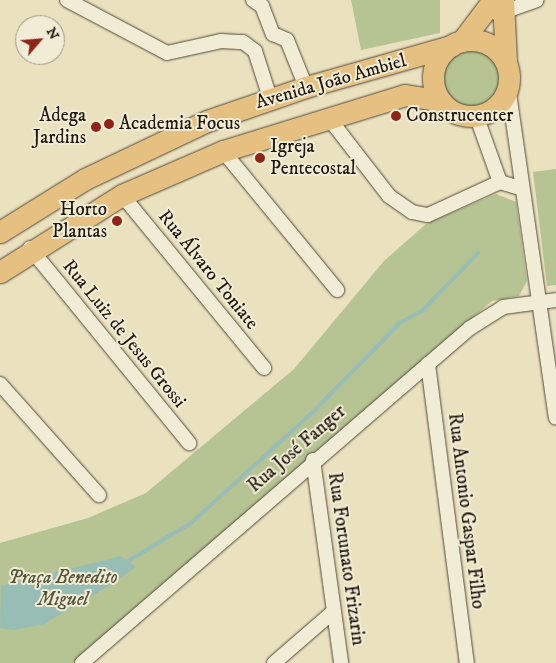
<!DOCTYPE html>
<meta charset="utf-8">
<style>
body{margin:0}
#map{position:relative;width:556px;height:663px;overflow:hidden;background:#eae1bf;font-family:"IM FELL DW Pica",serif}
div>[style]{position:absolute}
.green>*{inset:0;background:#b6c392}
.round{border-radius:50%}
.water>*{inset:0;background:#98bdb4}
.stream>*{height:4px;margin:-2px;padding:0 2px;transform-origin:2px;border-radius:2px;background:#98bdb4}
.roads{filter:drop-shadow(0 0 1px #52493a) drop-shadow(0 0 1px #52493a)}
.street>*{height:14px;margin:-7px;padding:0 7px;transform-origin:7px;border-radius:7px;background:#f1ecd5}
.primary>*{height:21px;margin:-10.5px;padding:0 10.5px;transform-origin:10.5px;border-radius:10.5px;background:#e5c080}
.primary>.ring{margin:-10.5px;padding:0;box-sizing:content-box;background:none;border:21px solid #e5c080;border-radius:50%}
.dots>*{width:14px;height:14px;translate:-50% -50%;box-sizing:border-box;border:2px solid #f1ecd5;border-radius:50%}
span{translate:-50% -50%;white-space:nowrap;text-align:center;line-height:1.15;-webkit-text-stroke:4px #f1ecd5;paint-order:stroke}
.street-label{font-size:19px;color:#20160d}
.poi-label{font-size:19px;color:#20160d}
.right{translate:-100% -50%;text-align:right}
.left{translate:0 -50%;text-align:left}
.park-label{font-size:19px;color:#54533c;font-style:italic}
.north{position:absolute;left:15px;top:15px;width:50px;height:50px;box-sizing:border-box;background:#f1ecd5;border:1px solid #9d9685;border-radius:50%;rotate:63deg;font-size:14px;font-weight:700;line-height:20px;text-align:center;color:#20160d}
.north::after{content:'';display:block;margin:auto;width:18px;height:22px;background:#8f2418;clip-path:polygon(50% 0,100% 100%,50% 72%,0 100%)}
</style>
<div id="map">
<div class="green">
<div style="clip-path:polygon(351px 0,440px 0,440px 33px,361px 50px)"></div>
<div class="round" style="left:442px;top:49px;width:60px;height:60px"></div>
<div style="clip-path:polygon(556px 169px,556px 285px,547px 286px,533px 172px)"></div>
<div style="clip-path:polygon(496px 194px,516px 202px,527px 281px,519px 296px,492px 301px,73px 663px,0 663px,0 543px,88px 518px,146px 493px,294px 369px,384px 261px,426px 224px)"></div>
</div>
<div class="water">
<div style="clip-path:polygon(121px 556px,136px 567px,112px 584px,44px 624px,14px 630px,0 628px,1px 586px)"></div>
</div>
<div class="stream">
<div style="left:128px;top:561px;width:74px;rotate:-31.1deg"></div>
<div style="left:191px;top:523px;width:166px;rotate:-42.3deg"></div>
<div style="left:314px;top:411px;width:124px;rotate:-45.7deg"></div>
<div style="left:401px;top:322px;width:24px;rotate:-28deg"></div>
<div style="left:422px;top:311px;width:81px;rotate:-46deg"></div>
</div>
<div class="roads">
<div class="street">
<div style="left:67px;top:0;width:113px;rotate:27.9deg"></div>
<div style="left:167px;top:53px;width:55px;rotate:-12.5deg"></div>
<div style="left:221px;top:41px;width:22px;rotate:3deg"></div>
<div style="left:243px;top:42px;width:15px;rotate:37deg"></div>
<div style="left:255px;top:51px;width:49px;rotate:72.3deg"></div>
<div style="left:253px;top:0;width:11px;rotate:34deg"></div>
<div style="left:262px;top:6px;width:30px;rotate:69deg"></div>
<div style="left:273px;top:34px;width:15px;rotate:23deg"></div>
<div style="left:287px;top:40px;width:51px;rotate:68deg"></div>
<div style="left:498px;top:14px;width:41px;rotate:-19.7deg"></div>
<div style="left:508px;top:86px;width:335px;rotate:81.8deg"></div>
<div style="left:476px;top:115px;width:71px;rotate:70.3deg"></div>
<div style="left:328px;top:117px;width:100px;rotate:52.3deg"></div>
<div style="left:389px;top:196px;width:28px;rotate:35deg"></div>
<div style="left:412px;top:212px;width:16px;rotate:11deg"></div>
<div style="left:428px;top:215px;width:79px;rotate:-24.6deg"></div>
<div style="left:500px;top:182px;width:21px;rotate:17deg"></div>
<div style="left:223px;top:151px;width:180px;rotate:50.6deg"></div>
<div style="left:122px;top:195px;width:224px;rotate:50.6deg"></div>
<div style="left:30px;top:248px;width:252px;rotate:50.8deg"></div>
<div style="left:428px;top:364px;width:302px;rotate:82.6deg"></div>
<div style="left:0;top:384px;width:149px;rotate:48.3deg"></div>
<div style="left:313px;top:460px;width:205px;rotate:82.1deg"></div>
<div style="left:82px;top:663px;width:513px;rotate:-40.81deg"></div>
<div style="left:470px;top:328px;width:39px;rotate:-32deg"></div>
<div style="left:503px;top:307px;width:53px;rotate:-7.5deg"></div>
<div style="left:274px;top:663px;width:79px;rotate:-40.9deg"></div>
</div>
<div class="primary">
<div style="left:503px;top:0;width:62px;rotate:87.2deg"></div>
<div class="ring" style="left:433px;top:40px;width:55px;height:55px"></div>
<div style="left:462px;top:41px;width:51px;rotate:-52.9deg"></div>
<div style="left:0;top:232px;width:100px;rotate:-31.9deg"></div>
<div style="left:85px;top:179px;width:135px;rotate:-25.4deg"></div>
<div style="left:207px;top:121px;width:105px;rotate:-19deg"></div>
<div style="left:306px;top:87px;width:151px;rotate:-15.8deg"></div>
<div style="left:0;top:272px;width:144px;rotate:-32.3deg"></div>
<div style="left:122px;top:195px;width:110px;rotate:-23.5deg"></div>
<div style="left:223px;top:151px;width:190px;rotate:-17.1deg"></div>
<div style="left:405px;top:95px;width:36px;rotate:9deg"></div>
</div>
</div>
<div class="dots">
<div style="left:396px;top:116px;background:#8f2418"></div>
<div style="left:109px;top:124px;background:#8f2418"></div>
<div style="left:96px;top:127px;background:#8f2418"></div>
<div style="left:260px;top:158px;background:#8f2418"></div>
<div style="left:117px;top:221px;background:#8f2418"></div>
</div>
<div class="street-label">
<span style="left:331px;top:82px;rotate:-16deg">Avenida João Ambiel</span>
<span style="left:208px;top:270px;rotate:51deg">Rua Álvaro Toniate</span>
<span style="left:124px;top:334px;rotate:51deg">Rua Luiz de Jesus Grossi</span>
<span style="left:297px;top:449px;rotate:-41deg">Rua José Fanger</span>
<span style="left:466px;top:511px;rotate:83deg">Rua Antonio Gaspar Filho</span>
<span style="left:346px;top:559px;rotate:82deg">Rua Fortunato Frizarin</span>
</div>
<div class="poi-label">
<span class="right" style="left:86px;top:127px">Adega<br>Jardins</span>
<span class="left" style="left:406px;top:116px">Construcenter</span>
<span class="left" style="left:119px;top:124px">Academia Focus</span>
<span class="left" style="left:270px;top:158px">Igreja<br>Pentecostal</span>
<span class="right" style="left:107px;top:221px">Horto<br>Plantas</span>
</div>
<div class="park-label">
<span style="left:63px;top:589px">Praça Benedito<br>Miguel</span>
</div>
<div class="north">N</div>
</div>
